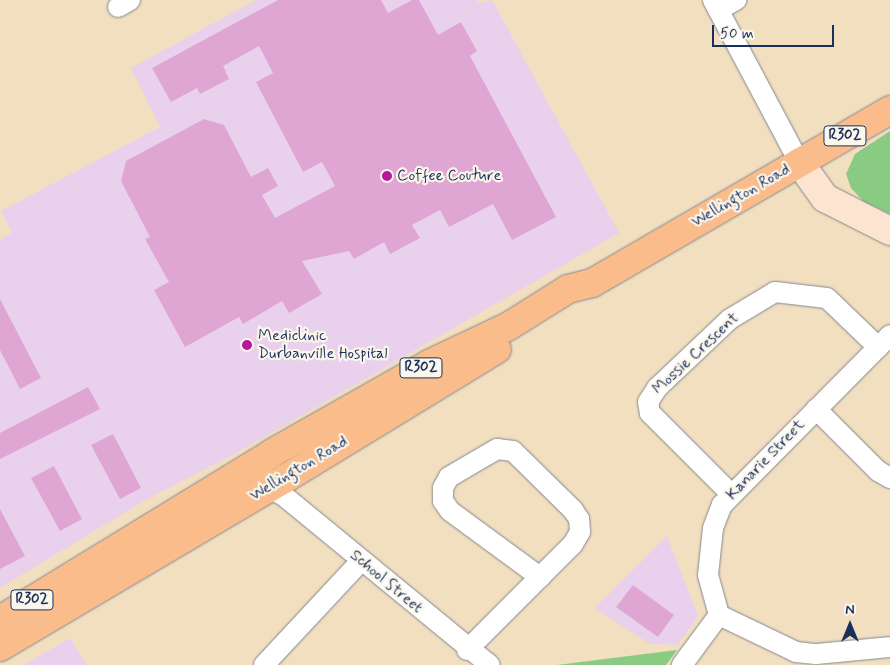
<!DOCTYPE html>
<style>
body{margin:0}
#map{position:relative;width:890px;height:665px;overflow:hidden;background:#f1dfc0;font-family:Mynerve,sans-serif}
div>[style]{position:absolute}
.built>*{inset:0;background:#e9d1ed}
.green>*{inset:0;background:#89cb83}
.building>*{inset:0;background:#dfa6d3}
.roads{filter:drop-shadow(0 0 1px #86878f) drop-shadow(0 0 1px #86878f)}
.street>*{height:20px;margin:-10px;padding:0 10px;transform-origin:10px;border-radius:10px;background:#fff}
.secondary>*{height:28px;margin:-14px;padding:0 14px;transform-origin:14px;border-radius:14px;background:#fde4d0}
.primary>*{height:28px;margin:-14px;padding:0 14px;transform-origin:14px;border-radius:14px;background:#f9bc8a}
.dots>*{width:14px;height:14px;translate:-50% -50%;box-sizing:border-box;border:2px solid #fbf7ec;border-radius:50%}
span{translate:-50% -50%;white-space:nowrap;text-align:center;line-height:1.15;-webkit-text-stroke:4.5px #fbf7ec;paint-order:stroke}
.shield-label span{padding:1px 4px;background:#fbf7ec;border:1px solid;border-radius:4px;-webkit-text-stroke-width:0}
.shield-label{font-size:15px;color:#1b2f5e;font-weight:700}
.poi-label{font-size:16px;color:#1b2f5e}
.left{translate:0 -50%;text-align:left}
.street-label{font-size:16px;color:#1b2f5e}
.north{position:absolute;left:825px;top:600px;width:50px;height:50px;-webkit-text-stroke:4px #fbf7ec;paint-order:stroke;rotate:0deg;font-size:14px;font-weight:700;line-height:20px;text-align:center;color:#1b2f5e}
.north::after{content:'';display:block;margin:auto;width:18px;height:22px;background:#1b2f5e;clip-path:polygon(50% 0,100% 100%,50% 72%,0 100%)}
.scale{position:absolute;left:712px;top:25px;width:122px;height:22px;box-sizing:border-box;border:2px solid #1b2f5e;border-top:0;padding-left:6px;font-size:15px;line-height:18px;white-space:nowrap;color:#1b2f5e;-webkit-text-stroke:4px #fbf7ec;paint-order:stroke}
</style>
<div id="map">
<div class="built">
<div style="clip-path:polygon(256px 0,477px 0,479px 3px,492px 0,619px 233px,229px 457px,151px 497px,0 588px,0 240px,12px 232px,1px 211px,160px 127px,131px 68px)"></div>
<div style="clip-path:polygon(667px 536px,698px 616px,678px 645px,650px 644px,595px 608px)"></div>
<div style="clip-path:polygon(70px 638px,87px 665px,24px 665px)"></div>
</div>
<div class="green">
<div style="clip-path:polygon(890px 131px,890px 214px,863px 201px,851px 188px,846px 174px,855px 154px)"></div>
<div style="clip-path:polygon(677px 650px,666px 665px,557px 665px)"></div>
</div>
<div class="building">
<div style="clip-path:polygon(278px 0,381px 0,388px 13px,412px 0,419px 0,438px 35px,461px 22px,477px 51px,470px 56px,556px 217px,512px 240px,493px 204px,449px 227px,440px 210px,412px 225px,420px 238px,390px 254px,384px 242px,354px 259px,349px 251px,302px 261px,322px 294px,289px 313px,282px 301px,243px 324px,239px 317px,185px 347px,154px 290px,169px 282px,145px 239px,150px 237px,121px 181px,126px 161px,204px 119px,224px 125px,251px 177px,268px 168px,278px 186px,262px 195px,275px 218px,335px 186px,322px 162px,303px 172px,256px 82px,273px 73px,259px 46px,223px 66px,229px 79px,200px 94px,197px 88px,171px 102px,152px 68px)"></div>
<div style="clip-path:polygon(0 299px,41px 378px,20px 389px,0 350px)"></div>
<div style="clip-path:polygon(88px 387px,100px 409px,0 459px,0 433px)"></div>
<div style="clip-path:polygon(113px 434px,141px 488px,120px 499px,91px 445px)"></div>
<div style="clip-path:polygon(54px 466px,82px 519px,60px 531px,31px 478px)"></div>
<div style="clip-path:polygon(0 509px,25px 556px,0 569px)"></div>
<div style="clip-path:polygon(633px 585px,674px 615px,658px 637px,616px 607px)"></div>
</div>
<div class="roads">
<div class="street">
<div style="left:713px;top:0;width:183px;rotate:62deg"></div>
<div style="left:118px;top:7px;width:14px;rotate:-30deg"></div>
<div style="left:718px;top:10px;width:21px;rotate:-29deg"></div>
<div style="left:816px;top:409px;width:88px;rotate:45deg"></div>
<div style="left:878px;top:471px;width:14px;rotate:30deg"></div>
<div style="left:255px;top:463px;width:29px;rotate:61deg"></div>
<div style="left:269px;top:488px;width:17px;rotate:28deg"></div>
<div style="left:284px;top:496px;width:266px;rotate:39.4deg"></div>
<div style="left:731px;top:494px;width:115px;rotate:-135deg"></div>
<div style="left:650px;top:413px;width:11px;rotate:-100deg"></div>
<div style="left:648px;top:402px;width:17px;rotate:-57deg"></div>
<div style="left:657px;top:388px;width:100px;rotate:-43.4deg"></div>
<div style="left:730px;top:319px;width:52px;rotate:-31deg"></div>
<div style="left:775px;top:292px;width:52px;rotate:6.6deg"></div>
<div style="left:827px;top:298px;width:71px;rotate:43.9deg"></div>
<div style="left:719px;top:615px;width:41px;rotate:-105.4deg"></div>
<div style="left:708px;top:575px;width:47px;rotate:-83.9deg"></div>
<div style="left:713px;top:528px;width:25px;rotate:-69deg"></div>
<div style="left:722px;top:505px;width:239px;rotate:-45.3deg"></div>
<div style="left:467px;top:650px;width:150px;rotate:-45deg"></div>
<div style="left:573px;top:544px;width:14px;rotate:-60deg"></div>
<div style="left:580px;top:532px;width:13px;rotate:-94deg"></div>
<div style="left:579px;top:519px;width:11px;rotate:-124deg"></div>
<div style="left:573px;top:510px;width:84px;rotate:-135.5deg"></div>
<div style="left:513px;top:451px;width:16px;rotate:-173deg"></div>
<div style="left:497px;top:449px;width:56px;rotate:149.7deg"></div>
<div style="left:449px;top:477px;width:13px;rotate:119deg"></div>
<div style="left:443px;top:488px;width:13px;rotate:90deg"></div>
<div style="left:443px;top:501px;width:12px;rotate:55deg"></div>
<div style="left:450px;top:511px;width:112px;rotate:36.3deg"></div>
<div style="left:264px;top:665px;width:142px;rotate:-47deg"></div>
<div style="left:682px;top:665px;width:62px;rotate:-53.5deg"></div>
<div style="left:719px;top:615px;width:85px;rotate:25.7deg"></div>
<div style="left:796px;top:652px;width:20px;rotate:6deg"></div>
<div style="left:816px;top:654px;width:74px;rotate:-5.4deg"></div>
</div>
<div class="secondary">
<div style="left:799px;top:162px;width:44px;rotate:54.2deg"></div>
<div style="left:825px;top:198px;width:73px;rotate:26.9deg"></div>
</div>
<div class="primary">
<div style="left:0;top:620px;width:319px;rotate:-31.5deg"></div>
<div style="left:272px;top:453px;width:180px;rotate:-29.5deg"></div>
<div style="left:429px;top:364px;width:89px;rotate:-25.4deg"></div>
<div style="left:509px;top:326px;width:70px;rotate:-32.1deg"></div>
<div style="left:568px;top:289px;width:25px;rotate:-14deg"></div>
<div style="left:592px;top:283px;width:345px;rotate:-30.1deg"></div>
<div style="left:0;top:647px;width:332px;rotate:-30.6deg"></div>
<div style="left:286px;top:478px;width:247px;rotate:-31.4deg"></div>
</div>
</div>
<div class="dots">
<div style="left:387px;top:176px;background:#b5179e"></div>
<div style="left:247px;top:345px;background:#b5179e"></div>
</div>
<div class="shield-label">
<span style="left:845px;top:136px">R302</span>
<span style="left:421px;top:368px">R302</span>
<span style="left:32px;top:600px">R302</span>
</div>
<div class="poi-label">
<span class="left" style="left:397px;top:176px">Coffee Couture</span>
<span class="left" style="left:258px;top:345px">Mediclinic<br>Durbanville Hospital</span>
</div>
<div class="street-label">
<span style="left:741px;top:196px;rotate:-30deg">Wellington Road</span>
<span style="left:696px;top:354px;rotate:-43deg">Mossie Crescent</span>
<span style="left:766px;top:460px;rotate:-46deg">Kanarie Street</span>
<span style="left:299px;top:469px;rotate:-31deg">Wellington Road</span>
<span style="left:386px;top:582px;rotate:40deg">School Street</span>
</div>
<div class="north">N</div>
<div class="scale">50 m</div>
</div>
